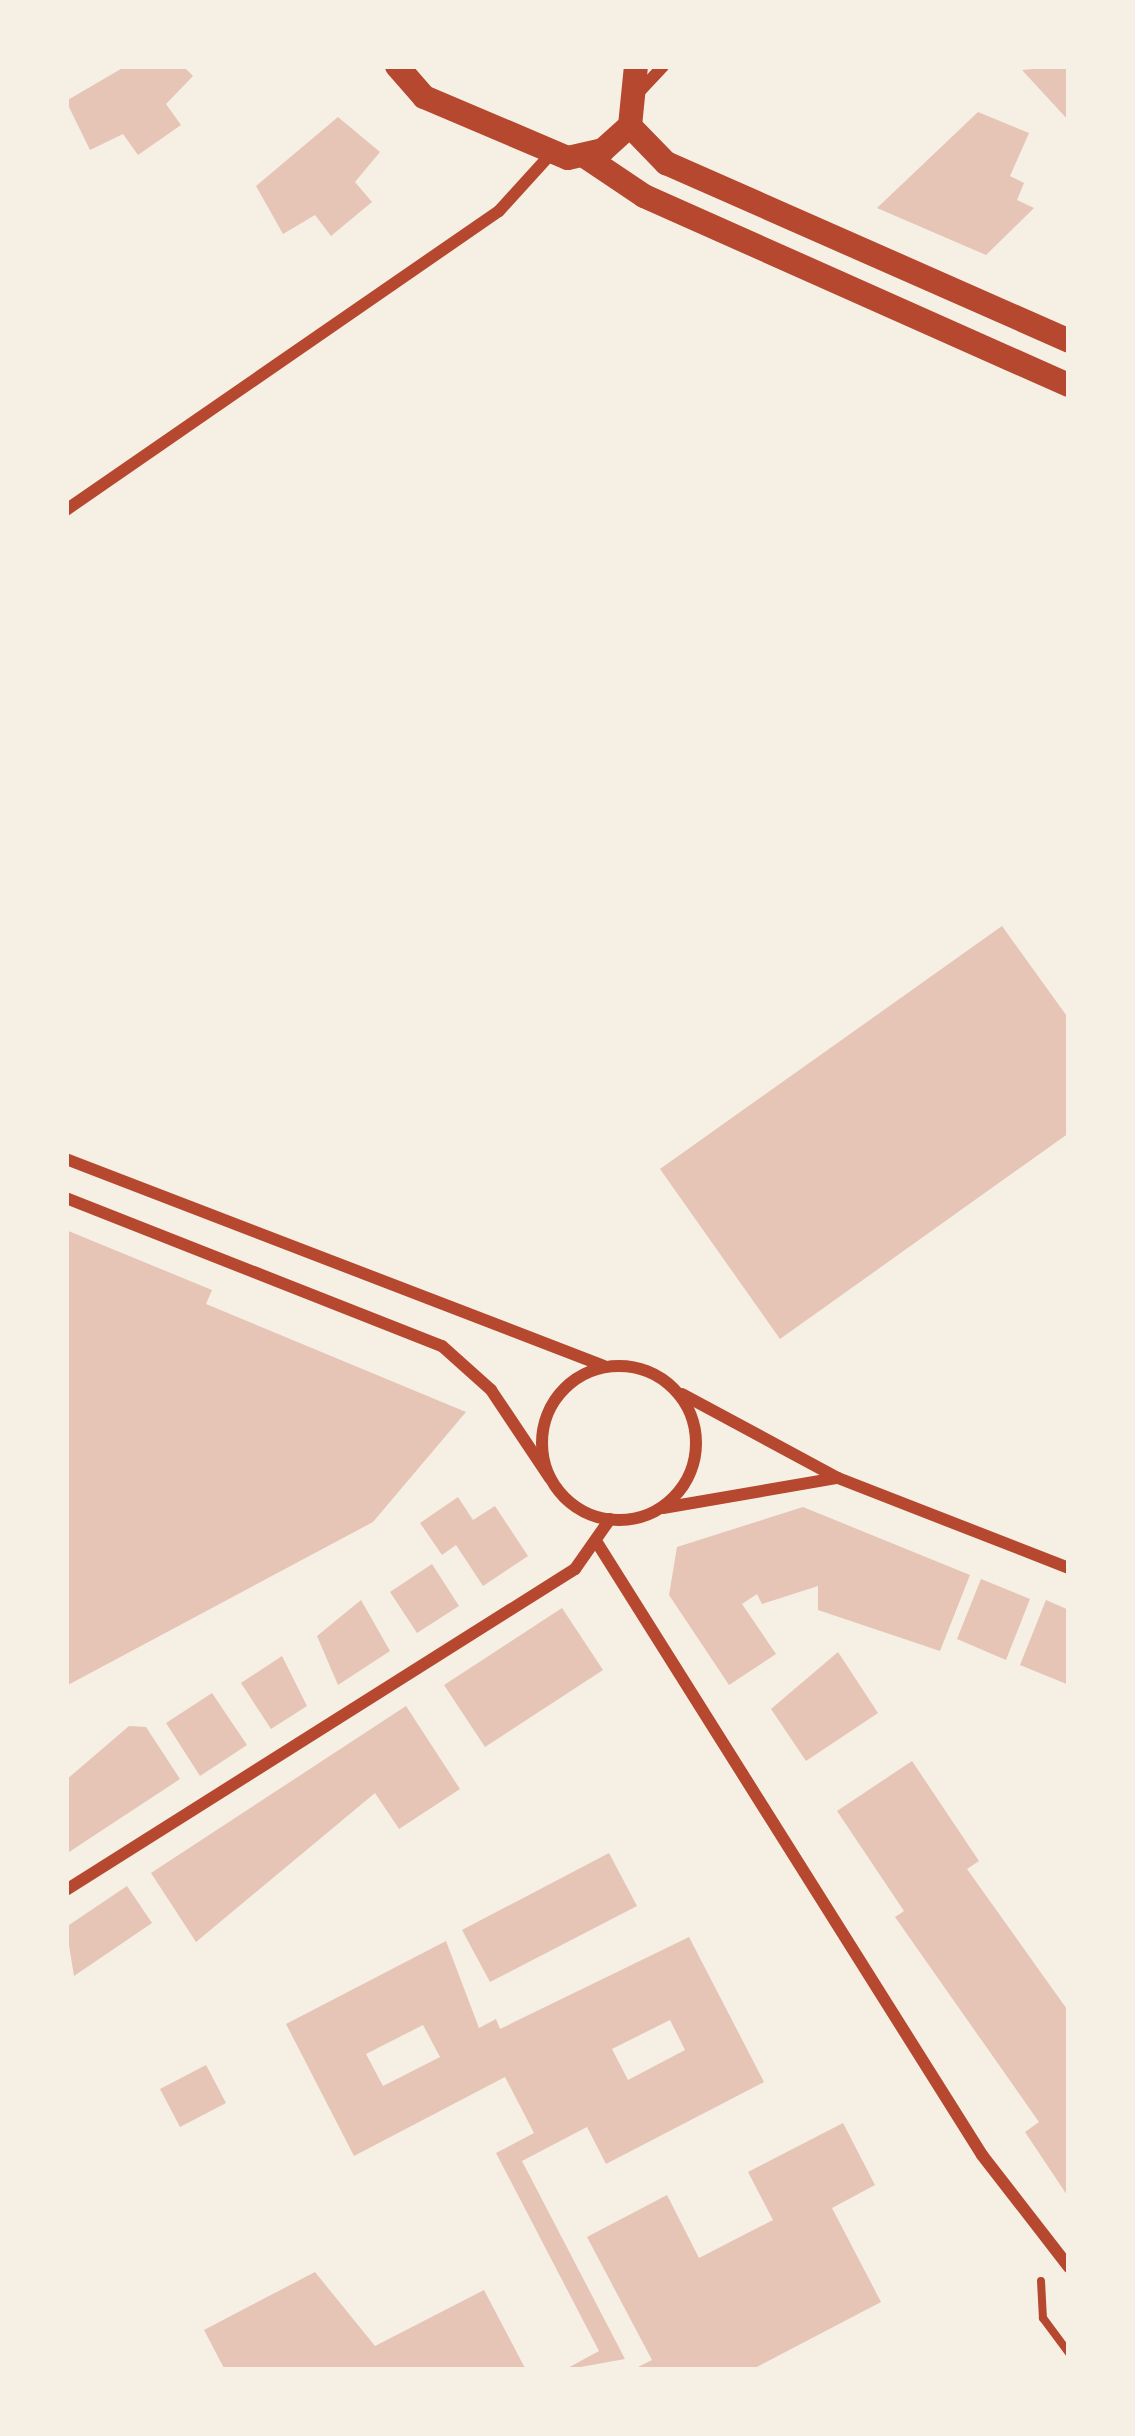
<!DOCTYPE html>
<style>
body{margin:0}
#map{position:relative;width:1135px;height:2436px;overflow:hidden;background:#f6efe4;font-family:Bitter,serif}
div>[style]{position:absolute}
.building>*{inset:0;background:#e6c5b7}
.path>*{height:8px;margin:-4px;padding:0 4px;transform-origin:4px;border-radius:4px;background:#b5482f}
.minor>*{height:12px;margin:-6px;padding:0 6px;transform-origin:6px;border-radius:6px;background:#b5482f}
.minor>.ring{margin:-6px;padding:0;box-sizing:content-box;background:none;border:12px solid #b5482f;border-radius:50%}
.secondary>*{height:24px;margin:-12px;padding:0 12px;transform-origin:12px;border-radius:12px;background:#b5482f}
span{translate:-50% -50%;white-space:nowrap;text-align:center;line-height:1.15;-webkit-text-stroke:9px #f6efe4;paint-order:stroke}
.frame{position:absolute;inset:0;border:69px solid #f6efe4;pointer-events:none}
</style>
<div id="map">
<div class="building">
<div style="clip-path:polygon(126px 66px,183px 66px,193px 76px,166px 104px,181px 125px,138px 155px,123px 134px,90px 150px,66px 101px)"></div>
<div style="clip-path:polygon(1069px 66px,1069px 121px,1022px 70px)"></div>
<div style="clip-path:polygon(978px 112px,1029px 133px,1010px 176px,1024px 183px,1017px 200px,1034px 208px,986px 255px,877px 208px)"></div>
<div style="clip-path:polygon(338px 117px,380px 152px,355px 182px,372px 202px,331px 236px,315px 215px,283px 234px,256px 186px)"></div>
<div style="clip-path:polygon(1002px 926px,1069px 1019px,1069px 1133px,780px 1339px,660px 1169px)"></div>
<div style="clip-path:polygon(66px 1230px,212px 1290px,206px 1304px,466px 1412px,373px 1522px,66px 1686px)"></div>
<div style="clip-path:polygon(458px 1497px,473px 1520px,495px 1506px,528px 1556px,483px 1586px,456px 1545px,442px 1555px,420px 1523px)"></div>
<div style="clip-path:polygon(803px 1507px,970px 1575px,940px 1651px,818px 1610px,818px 1586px,762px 1604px,757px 1594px,742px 1604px,776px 1654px,729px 1685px,669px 1595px,677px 1547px)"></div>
<div style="clip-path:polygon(432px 1564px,459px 1606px,417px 1633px,390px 1592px)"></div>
<div style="clip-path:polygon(981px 1579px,1030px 1599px,1006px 1660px,957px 1639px)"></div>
<div style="clip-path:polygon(361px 1600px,390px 1651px,338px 1685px,317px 1636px)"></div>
<div style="clip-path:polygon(1046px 1600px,1069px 1610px,1069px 1685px,1020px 1665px)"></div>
<div style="clip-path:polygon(562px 1608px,603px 1670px,485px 1747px,444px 1685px)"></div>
<div style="clip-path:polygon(838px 1652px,878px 1713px,806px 1761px,771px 1709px)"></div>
<div style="clip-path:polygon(282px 1656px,307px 1706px,271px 1729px,241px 1683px)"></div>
<div style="clip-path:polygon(212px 1693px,247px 1745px,200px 1776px,166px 1723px)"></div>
<div style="clip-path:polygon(406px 1706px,460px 1789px,399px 1829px,375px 1793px,196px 1942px,151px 1873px)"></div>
<div style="clip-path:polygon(129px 1726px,146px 1727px,180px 1779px,66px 1854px,66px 1780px)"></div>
<div style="clip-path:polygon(912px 1761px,979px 1861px,967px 1869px,1069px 2012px,1069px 2198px,1025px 2132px,1039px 2122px,895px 1917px,904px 1911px,837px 1811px)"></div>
<div style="clip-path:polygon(609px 1853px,637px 1906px,490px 1982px,462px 1930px)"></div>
<div style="clip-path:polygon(127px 1886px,152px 1923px,74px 1976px,66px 1927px)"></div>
<div style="clip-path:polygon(evenodd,689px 1937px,764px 2082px,606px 2164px,587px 2127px,522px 2161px,625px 2359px,564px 2370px,599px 2351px,496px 2153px,534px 2133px,505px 2077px,354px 2156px,286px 2024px,446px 1941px,479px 2028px,496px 2019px,500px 2029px,689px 1937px,670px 2020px,685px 2050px,628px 2080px,612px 2049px,670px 2020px,689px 1937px,423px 2025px,440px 2057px,383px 2086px,366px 2054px,423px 2025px)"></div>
<div style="clip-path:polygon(206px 2065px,226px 2103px,180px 2127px,160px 2089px)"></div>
<div style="clip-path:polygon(843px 2123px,875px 2185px,832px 2208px,881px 2302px,751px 2370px,632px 2370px,652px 2360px,587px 2237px,667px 2195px,699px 2258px,773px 2220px,748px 2172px)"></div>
<div style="clip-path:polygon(315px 2272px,375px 2346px,484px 2290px,526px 2370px,225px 2370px,204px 2330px)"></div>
</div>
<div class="path">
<div style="left:1041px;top:2281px;width:37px;rotate:87deg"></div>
<div style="left:1043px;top:2318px;width:44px;rotate:53.4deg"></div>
</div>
<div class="minor">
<div style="left:640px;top:91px;width:34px;rotate:-47deg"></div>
<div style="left:66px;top:510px;width:526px;rotate:-34.63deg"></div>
<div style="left:499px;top:211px;width:76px;rotate:-47.7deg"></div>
<div style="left:66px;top:1159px;width:576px;rotate:21.04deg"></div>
<div style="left:66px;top:1198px;width:404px;rotate:21.5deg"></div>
<div style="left:442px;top:1346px;width:66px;rotate:41.9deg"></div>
<div style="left:491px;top:1390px;width:106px;rotate:56.2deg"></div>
<div class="ring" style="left:542px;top:1366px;width:142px;height:142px"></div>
<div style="left:682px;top:1394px;width:177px;rotate:28.3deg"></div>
<div style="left:838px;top:1478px;width:248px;rotate:21.3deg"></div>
<div style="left:663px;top:1508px;width:177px;rotate:-9.8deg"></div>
<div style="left:596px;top:1541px;width:725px;rotate:57.84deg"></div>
<div style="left:982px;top:2155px;width:142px;rotate:52.2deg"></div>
<div style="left:66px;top:1890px;width:602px;rotate:-32.24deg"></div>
<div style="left:575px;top:1569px;width:61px;rotate:-55deg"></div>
</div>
<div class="secondary">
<div style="left:397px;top:66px;width:41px;rotate:48.9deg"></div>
<div style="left:424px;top:97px;width:156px;rotate:23deg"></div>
<div style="left:568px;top:158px;width:36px;rotate:-13deg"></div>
<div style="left:603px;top:150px;width:36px;rotate:-42deg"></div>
<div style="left:630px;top:126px;width:60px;rotate:-84.3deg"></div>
<div style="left:630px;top:126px;width:52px;rotate:45.8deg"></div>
<div style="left:666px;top:163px;width:441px;rotate:23.8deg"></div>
<div style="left:586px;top:157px;width:70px;rotate:33.9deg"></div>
<div style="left:644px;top:196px;width:465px;rotate:24deg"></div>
</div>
<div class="frame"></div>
</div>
